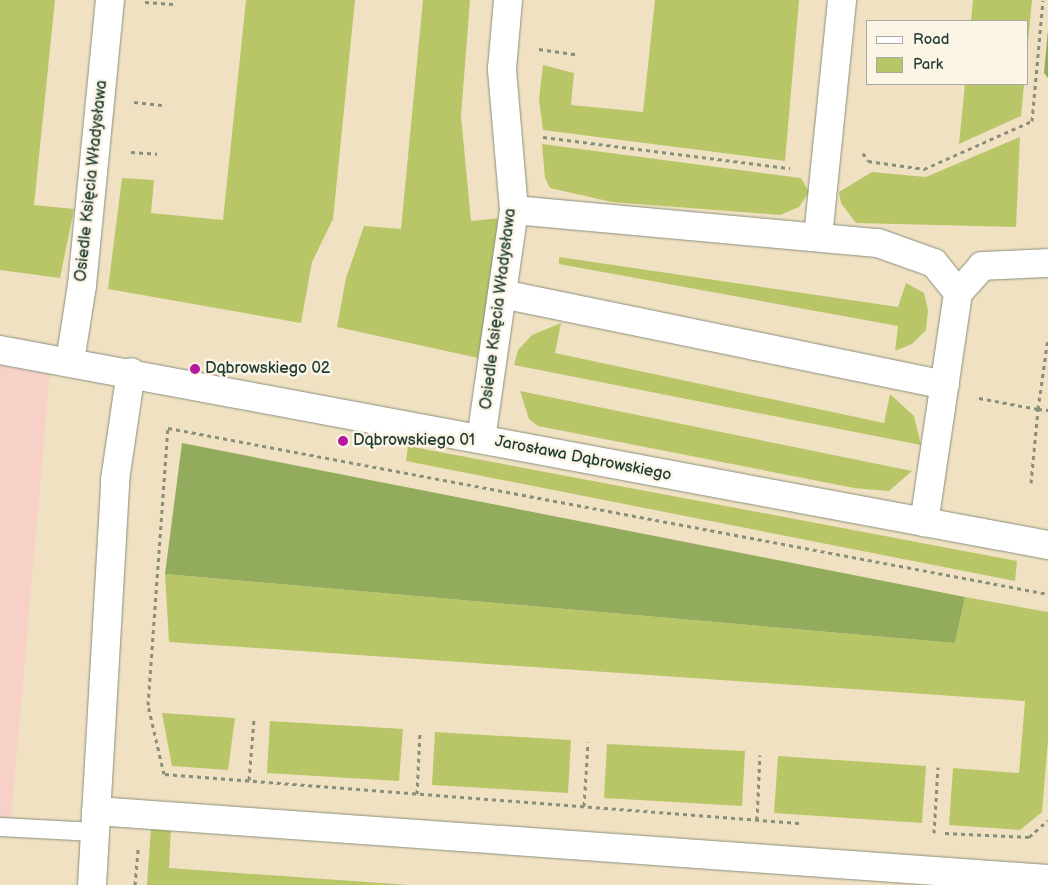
<!DOCTYPE html>
<meta charset="utf-8">
<style>
body{margin:0}
#map{position:relative;width:1048px;height:885px;overflow:hidden;background:#f1e1c3;font-family:"Balsamiq Sans",sans-serif}
div>[style]{position:absolute}
.built>*{inset:0;background:#f7d1c7}
.green>*{inset:0;background:#b8c668}
.forest>*{inset:0;background:#92ab5c}
.path>*{height:3px;margin-top:-1.5px;transform-origin:0;background:repeating-linear-gradient(90deg,#888f7c 0 4px,transparent 0 8px)}
.roads{filter:drop-shadow(0 0 1px #888f7c) drop-shadow(0 0 1px #888f7c)}
.service>*{height:18px;margin:-9px;padding:0 9px;transform-origin:9px;border-radius:9px;background:#fff}
.minor>*{height:28px;margin:-14px;padding:0 14px;transform-origin:14px;border-radius:14px;background:#fff}
.dots>*{width:14px;height:14px;translate:-50% -50%;box-sizing:border-box;border:2px solid #fcf5e5;border-radius:50%}
span{translate:-50% -50%;white-space:nowrap;text-align:center;line-height:1.15;-webkit-text-stroke:5px #fcf5e5;paint-order:stroke}
.street-label{font-size:16px;color:#1f3d34}
.poi-label{font-size:16px;color:#1f3d34}
.left{translate:0 -50%;text-align:left}
.legend{position:absolute;left:866px;top:20px;width:162px;height:65px;box-sizing:border-box;background:#fcf5e5;border:1px solid #a4ab9e;margin:0;padding:6px 9px;list-style:none;font-size:15px;color:#1f3d34}
.legend li{display:flex;align-items:center;gap:10px;height:25px}
.legend b{width:25px;border:1px solid #a4ab9e}
</style>
<div id="map">
<div class="built">
<div style="clip-path:polygon(0 365px,50px 372px,11px 819px,0 820px)"></div>
</div>
<div class="green">
<div style="clip-path:polygon(0 0,55px 0,34px 205px,74px 209px,60px 278px,0 270px)"></div>
<div style="clip-path:polygon(246px 0,355px 0,333px 219px,312px 262px,301px 323px,108px 289px,122px 178px,154px 180px,151px 213px,223px 220px)"></div>
<div style="clip-path:polygon(423px 0,470px 0,461px 116px,471px 221px,501px 218px,478px 358px,337px 327px,346px 278px,364px 226px,401px 229px)"></div>
<div style="clip-path:polygon(655px 0,799px 0,785px 161px,543px 130px,539px 99px,543px 65px,574px 73px,571px 105px,643px 112px)"></div>
<div style="clip-path:polygon(973px 0,1032px 0,1027px 53px,1027px 21px,971px 21px)"></div>
<div style="clip-path:polygon(965px 84px,1024px 84px,1021px 116px,959px 144px)"></div>
<div style="clip-path:polygon(1020px 137px,1016px 227px,856px 223px,841px 203px,839px 192px,872px 172px,926px 177px)"></div>
<div style="clip-path:polygon(542px 144px,801px 178px,809px 192px,799px 207px,780px 215px,612px 202px,550px 188px,545px 178px)"></div>
<div style="clip-path:polygon(559px 257px,898px 307px,906px 283px,924px 293px,928px 310px,926px 330px,912px 344px,895px 351px,898px 326px,559px 264px)"></div>
<div style="clip-path:polygon(561px 323px,555px 353px,884px 423px,890px 394px,914px 416px,921px 445px,514px 365px,518px 350px,532px 335px)"></div>
<div style="clip-path:polygon(520px 391px,912px 471px,889px 491px,854px 488px,538px 426px,529px 419px)"></div>
<div style="clip-path:polygon(408px 446px,1017px 561px,1015px 581px,406px 461px)"></div>
<div style="clip-path:polygon(165px 574px,955px 643px,965px 597px,1048px 612px,1048px 740px,1042px 812px,1020px 830px,949px 825px,953px 768px,1019px 773px,1025px 701px,169px 642px)"></div>
<div style="clip-path:polygon(162px 713px,235px 718px,228px 770px,172px 766px)"></div>
<div style="clip-path:polygon(270px 721px,403px 729px,399px 781px,267px 773px)"></div>
<div style="clip-path:polygon(435px 732px,571px 740px,568px 793px,432px 785px)"></div>
<div style="clip-path:polygon(607px 744px,745px 751px,742px 806px,604px 798px)"></div>
<div style="clip-path:polygon(778px 756px,926px 766px,922px 823px,774px 813px)"></div>
<div style="clip-path:polygon(151px 827px,171px 828px,169px 868px,409px 885px,147px 885px)"></div>
</div>
<div class="forest">
<div style="clip-path:polygon(1048px 29px,1048px 78px,1044px 73px)"></div>
<div style="clip-path:polygon(182px 443px,965px 597px,955px 643px,165px 574px)"></div>
</div>
<div class="path">
<div style="left:145px;top:2px;width:28px;rotate:4deg"></div>
<div style="left:539px;top:49px;width:37px;rotate:8deg"></div>
<div style="left:134px;top:102px;width:28px;rotate:6deg"></div>
<div style="left:543px;top:137px;width:249px;rotate:7.2deg"></div>
<div style="left:131px;top:152px;width:26px;rotate:4deg"></div>
<div style="left:863px;top:153px;width:9px;rotate:58deg"></div>
<div style="left:868px;top:161px;width:57px;rotate:8.1deg"></div>
<div style="left:924px;top:169px;width:118px;rotate:-24deg"></div>
<div style="left:1032px;top:121px;width:121px;rotate:-84.8deg"></div>
<div style="left:979px;top:398px;width:60px;rotate:10.6deg"></div>
<div style="left:1038px;top:409px;width:72px;rotate:-82deg"></div>
<div style="left:1031px;top:483px;width:74px;rotate:-84.6deg"></div>
<div style="left:1038px;top:409px;width:10px;rotate:6deg"></div>
<div style="left:249px;top:780px;width:61px;rotate:-85.3deg"></div>
<div style="left:417px;top:794px;width:63px;rotate:-87.3deg"></div>
<div style="left:584px;top:806px;width:64px;rotate:-86.4deg"></div>
<div style="left:757px;top:820px;width:65px;rotate:-87.4deg"></div>
<div style="left:799px;top:823px;width:637px;rotate:-175.59deg"></div>
<div style="left:164px;top:774px;width:71px;rotate:-103.1deg"></div>
<div style="left:148px;top:705px;width:278px;rotate:-85.9deg"></div>
<div style="left:168px;top:428px;width:896px;rotate:10.68deg"></div>
<div style="left:934px;top:833px;width:66px;rotate:-86.5deg"></div>
<div style="left:945px;top:833px;width:84px;rotate:2.7deg"></div>
<div style="left:1029px;top:837px;width:25px;rotate:-42deg"></div>
<div style="left:135px;top:885px;width:37px;rotate:-85deg"></div>
</div>
<div class="roads">
<div class="service">
<div style="left:0;top:827px;width:95px;rotate:3deg"></div>
</div>
<div class="minor">
<div style="left:514px;top:210px;width:365px;rotate:5.2deg"></div>
<div style="left:878px;top:243px;width:59px;rotate:19.7deg"></div>
<div style="left:934px;top:263px;width:38px;rotate:51deg"></div>
<div style="left:958px;top:293px;width:232px;rotate:98.4deg"></div>
<div style="left:818px;top:237px;width:238px;rotate:-84.2deg"></div>
<div style="left:958px;top:293px;width:36px;rotate:-48deg"></div>
<div style="left:982px;top:266px;width:66px;rotate:-2.6deg"></div>
<div style="left:502px;top:294px;width:452px;rotate:11.6deg"></div>
<div style="left:0;top:350px;width:1066px;rotate:10.54deg"></div>
<div style="left:70px;top:361px;width:77px;rotate:-81deg"></div>
<div style="left:82px;top:285px;width:286px;rotate:-84.4deg"></div>
<div style="left:481px;top:439px;width:231px;rotate:-81.8deg"></div>
<div style="left:514px;top:210px;width:142px;rotate:-94.9deg"></div>
<div style="left:502px;top:69px;width:69px;rotate:-85deg"></div>
<div style="left:96px;top:811px;width:954px;rotate:4.09deg"></div>
<div style="left:92px;top:885px;width:406px;rotate:-86.7deg"></div>
<div style="left:115px;top:480px;width:109px;rotate:-81.6deg"></div>
</div>
</div>
<div class="dots">
<div style="left:195px;top:369px;background:#b5179e"></div>
<div style="left:343px;top:441px;background:#b5179e"></div>
</div>
<div class="street-label">
<span style="left:92px;top:181px;rotate:-84deg">Osiedle Księcia Władysława</span>
<span style="left:499px;top:309px;rotate:-83deg">Osiedle Księcia Władysława</span>
<span style="left:583px;top:459px;rotate:11deg">Jarosława Dąbrowskiego</span>
</div>
<div class="poi-label">
<span class="left" style="left:205px;top:369px">Dąbrowskiego 02</span>
<span class="left" style="left:353px;top:441px">Dąbrowskiego 01</span>
</div>
<ul class="legend">
<li><b style="height:6px;background:#fff"></b>Road</li>
<li><b style="height:14px;background:#b8c668"></b>Park</li>
</ul>
</div>
